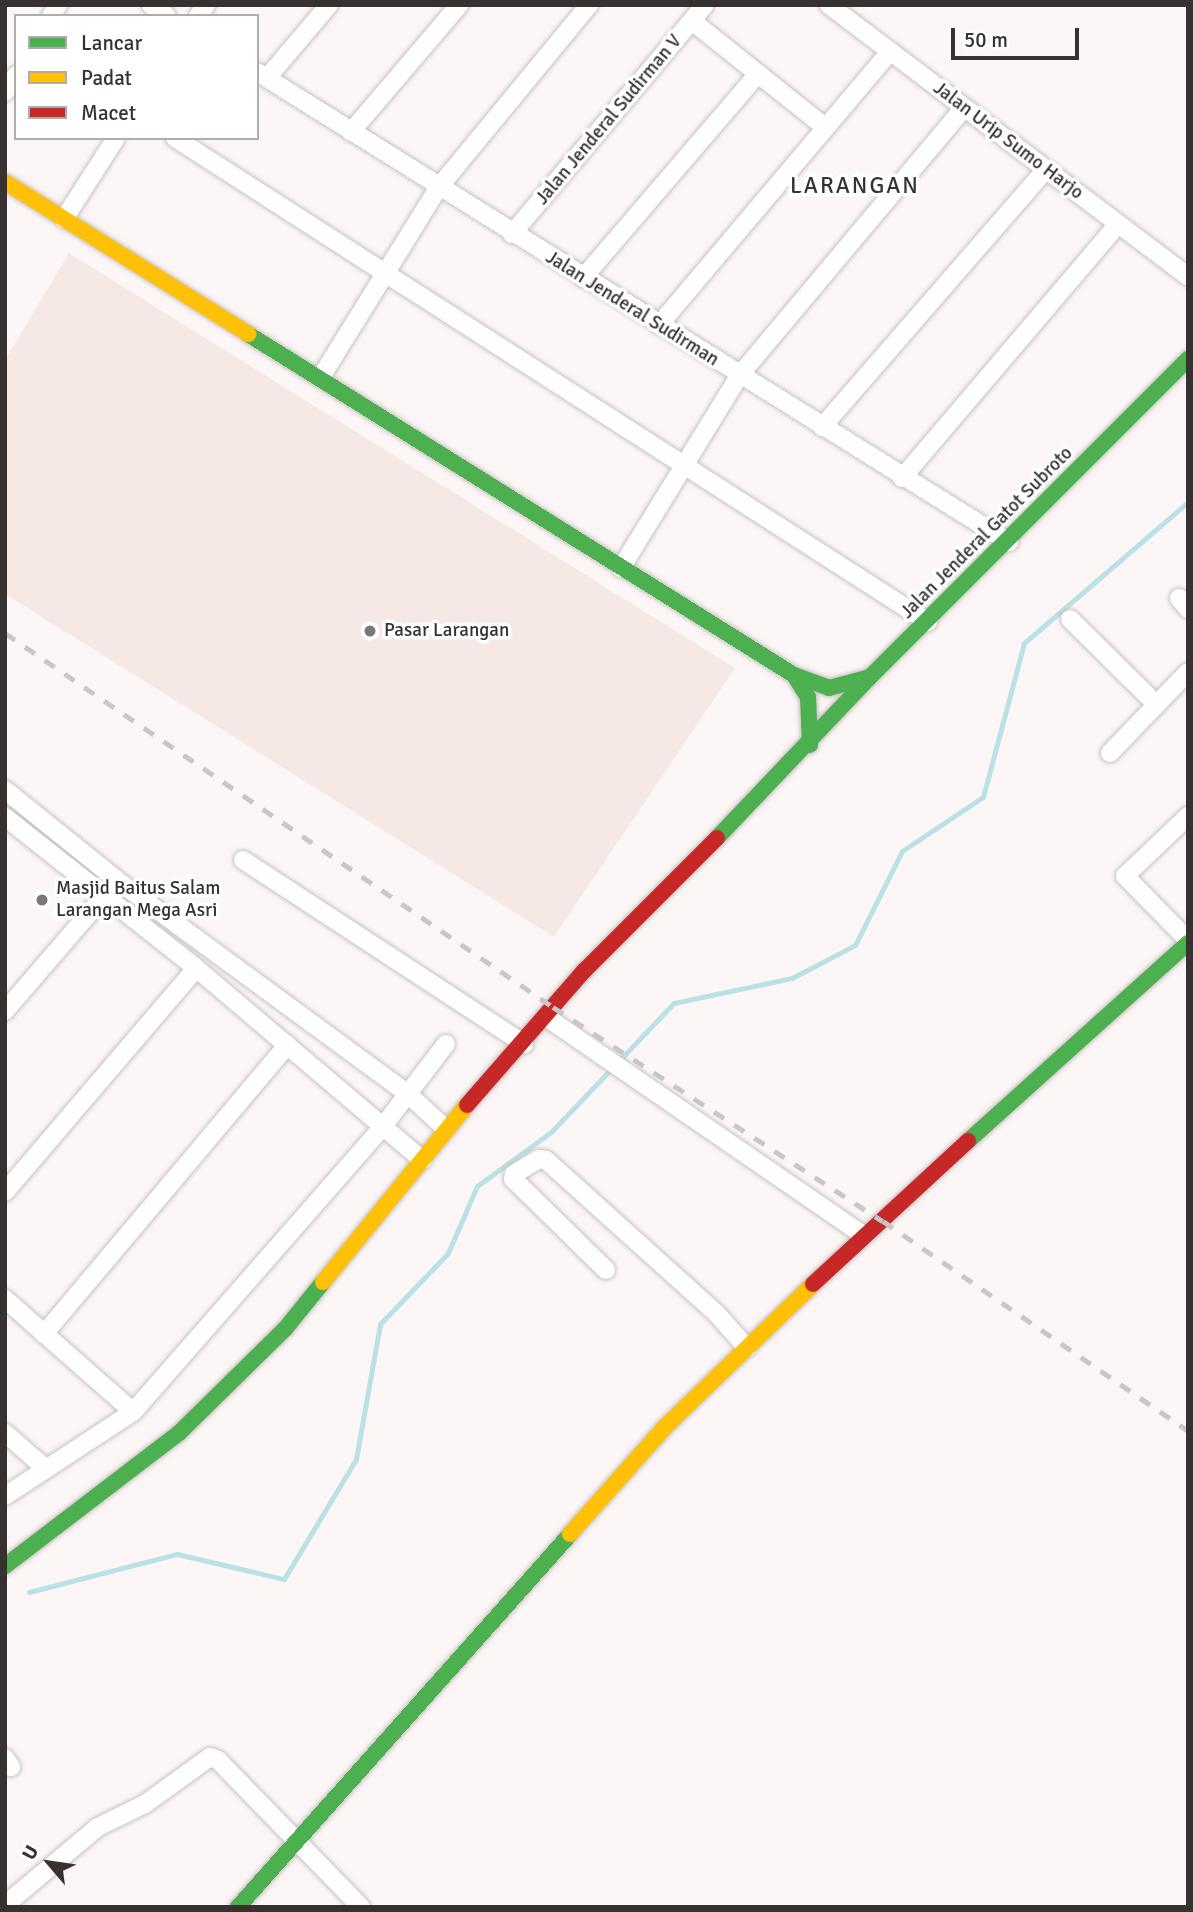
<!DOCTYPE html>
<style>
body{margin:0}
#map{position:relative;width:1193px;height:1912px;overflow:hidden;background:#fcf7f6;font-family:Signika,sans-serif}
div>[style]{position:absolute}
.built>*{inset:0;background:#f6e8e5}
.stream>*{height:5px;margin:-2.5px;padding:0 2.5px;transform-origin:2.5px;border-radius:2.5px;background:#bae2e6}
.roads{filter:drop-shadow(0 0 2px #c8c2c1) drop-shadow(0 0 2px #c8c2c1)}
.street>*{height:18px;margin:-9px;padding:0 9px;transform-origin:9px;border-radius:9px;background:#fffefe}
.fast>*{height:16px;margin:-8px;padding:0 8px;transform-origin:8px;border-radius:8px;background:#4caf50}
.slow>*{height:16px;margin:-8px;padding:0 8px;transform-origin:8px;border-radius:8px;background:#ffc107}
.jam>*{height:16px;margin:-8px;padding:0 8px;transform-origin:8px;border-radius:8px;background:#c62828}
.rail>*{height:5px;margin-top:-2.5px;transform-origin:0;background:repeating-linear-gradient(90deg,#c8c7c6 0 12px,transparent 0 24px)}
.dots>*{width:19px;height:19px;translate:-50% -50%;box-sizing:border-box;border:4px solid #fff;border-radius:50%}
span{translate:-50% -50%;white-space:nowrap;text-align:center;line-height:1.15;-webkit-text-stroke:7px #fff;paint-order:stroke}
.street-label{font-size:19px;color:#37312f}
.poi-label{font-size:19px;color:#37312f}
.left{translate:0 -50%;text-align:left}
.quarter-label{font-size:23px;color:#37312f;letter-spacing:2px}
.frame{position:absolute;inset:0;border:7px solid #37312f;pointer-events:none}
.legend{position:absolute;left:14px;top:14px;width:245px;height:126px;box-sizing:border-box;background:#fff;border:2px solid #afadac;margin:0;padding:9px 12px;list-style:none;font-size:21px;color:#37312f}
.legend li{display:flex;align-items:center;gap:14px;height:35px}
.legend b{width:35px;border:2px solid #afadac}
.north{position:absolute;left:14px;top:1828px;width:70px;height:70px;-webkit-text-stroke:5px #fff;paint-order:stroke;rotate:299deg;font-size:19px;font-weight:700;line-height:28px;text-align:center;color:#37312f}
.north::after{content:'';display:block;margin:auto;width:24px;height:32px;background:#37312f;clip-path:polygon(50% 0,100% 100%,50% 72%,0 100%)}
.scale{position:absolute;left:951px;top:28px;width:128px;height:32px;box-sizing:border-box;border:4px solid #37312f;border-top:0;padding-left:9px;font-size:21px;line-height:24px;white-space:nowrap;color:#37312f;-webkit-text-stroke:5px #fff;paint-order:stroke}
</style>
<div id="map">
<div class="built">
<div style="clip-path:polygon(69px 253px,735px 668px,554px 937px,5px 594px,5px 360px)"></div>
</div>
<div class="stream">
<div style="left:29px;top:1592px;width:153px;rotate:-14.4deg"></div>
<div style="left:177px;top:1554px;width:110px;rotate:13.2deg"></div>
<div style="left:284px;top:1579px;width:140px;rotate:-59deg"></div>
<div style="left:356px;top:1459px;width:137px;rotate:-79.9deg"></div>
<div style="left:380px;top:1324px;width:98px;rotate:-46.2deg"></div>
<div style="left:448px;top:1253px;width:73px;rotate:-66.6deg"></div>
<div style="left:477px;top:1186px;width:92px;rotate:-36.1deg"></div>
<div style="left:551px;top:1132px;width:178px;rotate:-46.4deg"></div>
<div style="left:674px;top:1003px;width:121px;rotate:-12deg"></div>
<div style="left:792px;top:978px;width:71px;rotate:-27.6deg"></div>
<div style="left:855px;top:945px;width:105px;rotate:-63.4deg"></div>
<div style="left:902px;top:851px;width:97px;rotate:-33.7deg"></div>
<div style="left:983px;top:797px;width:159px;rotate:-75.1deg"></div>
<div style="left:1024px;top:643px;width:216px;rotate:-40.7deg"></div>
</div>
<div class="roads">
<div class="street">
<div style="left:151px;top:5px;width:19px;rotate:35deg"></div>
<div style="left:829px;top:5px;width:450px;rotate:37.1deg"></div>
<div style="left:51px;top:16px;width:13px;rotate:-58deg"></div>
<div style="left:198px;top:16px;width:14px;rotate:-54deg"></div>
<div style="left:692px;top:21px;width:171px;rotate:38.6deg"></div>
<div style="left:257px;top:72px;width:887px;rotate:32.01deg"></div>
<div style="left:267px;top:78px;width:96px;rotate:-49.7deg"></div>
<div style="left:5px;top:92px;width:20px;rotate:-57deg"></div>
<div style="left:351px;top:132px;width:167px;rotate:-49.6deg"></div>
<div style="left:175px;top:138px;width:895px;rotate:32.73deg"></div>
<div style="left:64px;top:219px;width:96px;rotate:-57.3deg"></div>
<div style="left:512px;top:234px;width:299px;rotate:-49.9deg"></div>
<div style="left:583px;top:278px;width:269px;rotate:-49.4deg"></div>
<div style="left:659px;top:325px;width:358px;rotate:-49.8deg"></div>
<div style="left:321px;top:377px;width:224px;rotate:-58.2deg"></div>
<div style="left:439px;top:187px;width:236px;rotate:-50.5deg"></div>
<div style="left:822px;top:427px;width:342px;rotate:-49deg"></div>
<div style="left:902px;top:478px;width:333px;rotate:-49.6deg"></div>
<div style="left:621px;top:568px;width:225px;rotate:-58.4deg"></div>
<div style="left:739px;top:376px;width:350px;rotate:-50deg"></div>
<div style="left:1179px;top:598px;width:14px;rotate:51deg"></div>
<div style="left:1070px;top:619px;width:118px;rotate:44.7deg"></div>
<div style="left:1110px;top:753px;width:112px;rotate:-46.1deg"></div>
<div style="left:5px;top:790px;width:145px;rotate:38.8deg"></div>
<div style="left:118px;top:881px;width:361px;rotate:36.3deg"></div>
<div style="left:409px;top:1095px;width:50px;rotate:42.6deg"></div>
<div style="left:1188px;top:816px;width:87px;rotate:136.4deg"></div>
<div style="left:1125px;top:876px;width:90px;rotate:45.5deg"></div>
<div style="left:5px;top:817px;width:243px;rotate:38.3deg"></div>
<div style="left:196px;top:968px;width:297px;rotate:40.3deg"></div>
<div style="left:243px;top:860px;width:336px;rotate:33.2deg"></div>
<div style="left:5px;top:1011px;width:150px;rotate:-49.3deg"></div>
<div style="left:546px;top:1017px;width:385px;rotate:34.5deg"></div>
<div style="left:5px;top:1192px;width:294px;rotate:-49.5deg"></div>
<div style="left:606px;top:1270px;width:130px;rotate:-135.6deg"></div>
<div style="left:513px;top:1179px;width:5px;rotate:-79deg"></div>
<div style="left:514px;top:1174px;width:29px;rotate:-31deg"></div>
<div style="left:539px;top:1159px;width:7px;rotate:8deg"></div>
<div style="left:546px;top:1160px;width:230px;rotate:42deg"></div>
<div style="left:717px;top:1314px;width:45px;rotate:48.6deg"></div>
<div style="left:5px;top:1299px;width:171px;rotate:41.4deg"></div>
<div style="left:44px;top:1334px;width:378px;rotate:-49.9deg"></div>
<div style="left:5px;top:1433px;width:52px;rotate:41.1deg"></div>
<div style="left:5px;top:1496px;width:153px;rotate:-33.3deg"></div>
<div style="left:133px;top:1412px;width:381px;rotate:-48.8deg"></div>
<div style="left:384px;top:1125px;width:102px;rotate:-52.6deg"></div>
<div style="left:5px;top:1758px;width:11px;rotate:56deg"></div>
<div style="left:5px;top:1905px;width:121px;rotate:-40deg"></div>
<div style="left:98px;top:1827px;width:52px;rotate:-26.1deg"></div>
<div style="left:145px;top:1804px;width:80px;rotate:-35.9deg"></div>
<div style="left:210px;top:1757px;width:9px;rotate:21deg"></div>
<div style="left:218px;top:1760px;width:205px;rotate:45.8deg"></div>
</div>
<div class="fast">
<div style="left:248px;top:334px;width:644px;rotate:31.99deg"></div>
<div style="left:794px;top:675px;width:26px;rotate:58deg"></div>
<div style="left:808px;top:697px;width:48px;rotate:87.6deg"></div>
<div style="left:794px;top:675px;width:37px;rotate:20deg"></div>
<div style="left:829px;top:688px;width:42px;rotate:-15deg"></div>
<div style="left:870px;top:677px;width:450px;rotate:-45deg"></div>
<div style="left:717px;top:838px;width:222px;rotate:-46.5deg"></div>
<div style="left:968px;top:1141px;width:296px;rotate:-42deg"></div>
<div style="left:5px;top:1566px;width:219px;rotate:-37.4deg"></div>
<div style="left:179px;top:1433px;width:148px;rotate:-44.5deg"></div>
<div style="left:285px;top:1329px;width:60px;rotate:-51deg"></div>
<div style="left:238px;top:1907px;width:499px;rotate:-48.3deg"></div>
</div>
<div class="slow">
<div style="left:5px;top:182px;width:287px;rotate:32deg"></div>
<div style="left:323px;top:1282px;width:228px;rotate:-50.9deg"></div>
<div style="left:570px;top:1534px;width:142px;rotate:-48.4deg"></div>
<div style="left:664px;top:1428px;width:207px;rotate:-44deg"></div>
</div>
<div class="jam">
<div style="left:467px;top:1105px;width:178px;rotate:-48.9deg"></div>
<div style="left:584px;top:971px;width:188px;rotate:-45deg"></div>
<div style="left:813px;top:1284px;width:211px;rotate:-42.7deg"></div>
</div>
</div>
<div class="rail">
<div style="left:5px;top:633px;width:663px;rotate:34.31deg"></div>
<div style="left:553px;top:1007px;width:393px;rotate:33deg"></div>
<div style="left:883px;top:1221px;width:370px;rotate:34.5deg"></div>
</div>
<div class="dots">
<div style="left:370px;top:631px;background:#7c7675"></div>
<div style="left:42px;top:900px;background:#7c7675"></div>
</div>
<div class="street-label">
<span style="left:609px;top:120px;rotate:-50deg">Jalan Jenderal Sudirman V</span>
<span style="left:1008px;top:141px;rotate:37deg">Jalan Urip Sumo Harjo</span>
<span style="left:632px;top:309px;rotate:32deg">Jalan Jenderal Sudirman</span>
<span style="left:987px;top:533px;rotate:-45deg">Jalan Jenderal Gatot Subroto</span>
</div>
<div class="poi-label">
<span class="left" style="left:384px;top:631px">Pasar Larangan</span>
<span class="left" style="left:56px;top:900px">Masjid Baitus Salam<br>Larangan Mega Asri</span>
</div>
<div class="quarter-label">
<span style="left:855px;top:186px">LARANGAN</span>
</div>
<div class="frame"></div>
<ul class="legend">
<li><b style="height:9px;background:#4caf50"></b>Lancar</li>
<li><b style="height:9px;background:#ffc107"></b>Padat</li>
<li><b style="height:9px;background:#c62828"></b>Macet</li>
</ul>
<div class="north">U</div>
<div class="scale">50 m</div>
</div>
